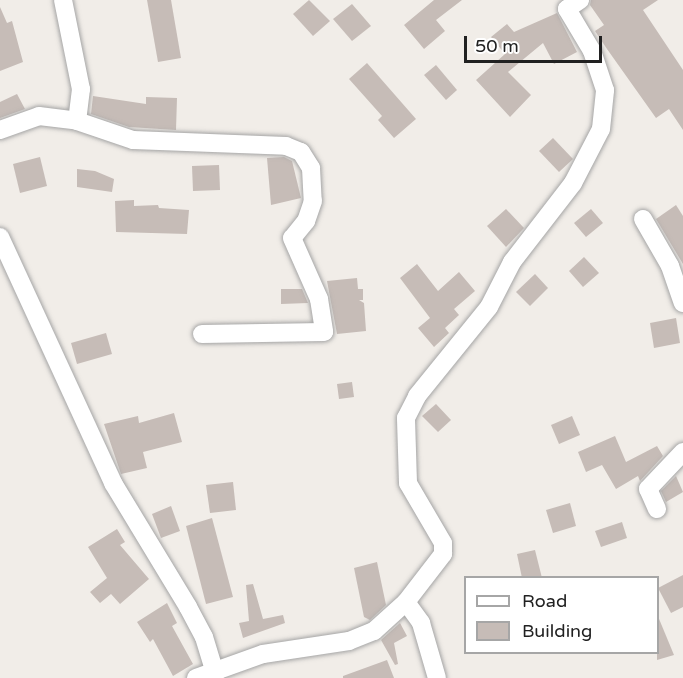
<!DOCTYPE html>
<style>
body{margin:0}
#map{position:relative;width:683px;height:678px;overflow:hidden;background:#f1ede8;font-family:"Varela Round",sans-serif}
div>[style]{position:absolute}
.building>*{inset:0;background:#c6bcb7}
.roads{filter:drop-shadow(0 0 2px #a5a5a5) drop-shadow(0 0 2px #a5a5a5)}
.street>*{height:18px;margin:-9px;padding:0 9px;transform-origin:9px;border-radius:9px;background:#fff}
span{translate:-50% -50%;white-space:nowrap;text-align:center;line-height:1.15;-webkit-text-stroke:4.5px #fff;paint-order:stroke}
.legend{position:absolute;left:464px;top:576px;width:195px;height:78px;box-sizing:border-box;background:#fff;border:2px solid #a6a6a6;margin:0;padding:8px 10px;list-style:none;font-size:18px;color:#212121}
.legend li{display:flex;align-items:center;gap:12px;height:30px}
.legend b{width:30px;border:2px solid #a6a6a6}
.scale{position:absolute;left:464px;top:36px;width:138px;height:27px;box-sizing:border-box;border:3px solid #212121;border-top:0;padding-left:8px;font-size:18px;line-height:21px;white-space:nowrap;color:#212121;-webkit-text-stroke:4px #fff;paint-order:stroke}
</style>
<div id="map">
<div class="building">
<div style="clip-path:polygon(147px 0,171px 0,181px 58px,158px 62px)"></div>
<div style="clip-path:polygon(309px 0,330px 21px,313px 36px,293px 14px)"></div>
<div style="clip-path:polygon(434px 0,462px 0,436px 20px,445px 31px,424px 49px,404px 25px)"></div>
<div style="clip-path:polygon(591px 0,658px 0,643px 10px,683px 70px,683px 130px,669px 109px,656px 118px,607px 49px,595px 31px,604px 25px,590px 5px)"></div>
<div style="clip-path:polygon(352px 4px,371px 26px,352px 41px,333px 19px)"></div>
<div style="clip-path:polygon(0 7px,7px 23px,12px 21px,23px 62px,0 71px)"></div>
<div style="clip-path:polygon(557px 13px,577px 52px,554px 64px,543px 43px,508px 72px,531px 95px,510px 117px,476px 80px,505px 54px,491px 37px,507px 24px,514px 32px)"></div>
<div style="clip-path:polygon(367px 63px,416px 119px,394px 138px,378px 120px,382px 116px,349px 79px)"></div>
<div style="clip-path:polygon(436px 65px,457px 90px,446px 100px,424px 75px)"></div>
<div style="clip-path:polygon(17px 94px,25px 109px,0 118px,0 102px)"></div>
<div style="clip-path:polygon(93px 96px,146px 104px,146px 97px,177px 98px,176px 130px,129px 127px,91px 114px)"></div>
<div style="clip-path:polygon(553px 138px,573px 159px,559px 172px,539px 151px)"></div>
<div style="clip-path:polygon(40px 157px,47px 186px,20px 193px,13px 164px)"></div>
<div style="clip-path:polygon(284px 157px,292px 161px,301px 198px,271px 205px,267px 158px)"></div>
<div style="clip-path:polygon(219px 165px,220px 190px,193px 191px,192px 166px)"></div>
<div style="clip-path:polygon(77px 169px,95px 171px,114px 179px,112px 192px,77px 187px)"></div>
<div style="clip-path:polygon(134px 200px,134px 206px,158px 205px,159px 208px,189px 210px,187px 234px,116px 232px,115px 201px)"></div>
<div style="clip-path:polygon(676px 205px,683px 216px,683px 264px,656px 219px)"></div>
<div style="clip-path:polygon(506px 209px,524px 228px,506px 247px,487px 226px)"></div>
<div style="clip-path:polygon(591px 209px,603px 223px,586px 237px,574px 223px)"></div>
<div style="clip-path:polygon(584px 257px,599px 273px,583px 287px,569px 271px)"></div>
<div style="clip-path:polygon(417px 264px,438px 291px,459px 272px,475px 291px,454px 309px,459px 315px,445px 328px,449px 333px,434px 347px,418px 328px,430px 318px,400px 278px)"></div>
<div style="clip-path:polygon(535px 274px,548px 288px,530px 306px,516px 292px)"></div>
<div style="clip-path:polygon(357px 278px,358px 289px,363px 289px,363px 300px,359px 300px,364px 303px,366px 331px,337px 334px,327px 281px)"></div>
<div style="clip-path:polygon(281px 289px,302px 289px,308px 303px,281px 304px)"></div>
<div style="clip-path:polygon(676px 318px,680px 343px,654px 348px,650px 323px)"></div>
<div style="clip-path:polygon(106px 333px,112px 354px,77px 364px,71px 343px)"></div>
<div style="clip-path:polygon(352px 382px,354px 397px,339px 399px,337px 384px)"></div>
<div style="clip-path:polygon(436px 404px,451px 420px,438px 432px,422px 416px)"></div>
<div style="clip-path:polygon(174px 413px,182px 442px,143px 452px,147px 468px,121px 474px,104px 424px,138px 416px,139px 423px)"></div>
<div style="clip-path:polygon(572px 416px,580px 435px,559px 444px,551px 425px)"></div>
<div style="clip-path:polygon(615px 436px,626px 462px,657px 446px,663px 456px,640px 481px,638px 476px,616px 489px,602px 465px,586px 472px,578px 452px)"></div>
<div style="clip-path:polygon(676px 476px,683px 492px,666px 502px,661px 491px)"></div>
<div style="clip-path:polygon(233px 482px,236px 510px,210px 513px,206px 485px)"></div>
<div style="clip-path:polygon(570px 503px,576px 526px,553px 533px,546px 510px)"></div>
<div style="clip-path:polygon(171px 506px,180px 531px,161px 538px,152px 514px)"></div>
<div style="clip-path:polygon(212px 518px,233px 597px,206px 604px,186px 526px)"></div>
<div style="clip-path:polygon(622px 522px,627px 538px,601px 547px,595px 531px)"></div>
<div style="clip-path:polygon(117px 529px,125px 542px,120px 545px,149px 579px,120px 604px,111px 594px,100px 603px,90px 592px,107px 578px,88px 547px)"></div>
<div style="clip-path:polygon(535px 550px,542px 578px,522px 578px,517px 554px)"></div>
<div style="clip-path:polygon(377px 562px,386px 605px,370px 620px,364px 617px,354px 568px)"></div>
<div style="clip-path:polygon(683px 575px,683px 607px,671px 613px,658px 588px)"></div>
<div style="clip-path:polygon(253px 584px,263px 619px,283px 615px,285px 623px,243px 638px,239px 623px,249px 621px,246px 585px)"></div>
<div style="clip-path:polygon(167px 603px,177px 623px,172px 626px,193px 664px,173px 676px,153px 639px,150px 642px,137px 622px)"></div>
<div style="clip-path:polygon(657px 614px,674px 655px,657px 660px)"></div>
<div style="clip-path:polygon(400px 623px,407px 636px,394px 643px,398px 664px,395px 665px,381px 640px)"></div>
<div style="clip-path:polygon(387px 660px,394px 678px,343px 678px,343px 676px)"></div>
</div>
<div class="roads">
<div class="street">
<div style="left:63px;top:0;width:91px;rotate:78.6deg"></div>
<div style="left:81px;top:89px;width:32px;rotate:97deg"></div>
<div style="left:0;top:130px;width:41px;rotate:-19.7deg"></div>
<div style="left:39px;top:116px;width:38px;rotate:7deg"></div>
<div style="left:77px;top:121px;width:59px;rotate:18.7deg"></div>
<div style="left:133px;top:140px;width:153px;rotate:2.2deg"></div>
<div style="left:286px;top:146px;width:16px;rotate:22deg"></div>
<div style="left:301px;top:152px;width:19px;rotate:58deg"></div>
<div style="left:311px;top:168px;width:33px;rotate:87deg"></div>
<div style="left:313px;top:201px;width:21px;rotate:109deg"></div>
<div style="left:306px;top:221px;width:22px;rotate:129deg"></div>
<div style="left:292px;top:238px;width:67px;rotate:66.1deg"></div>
<div style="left:319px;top:299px;width:33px;rotate:81deg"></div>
<div style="left:324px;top:332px;width:122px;rotate:179.1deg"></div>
<div style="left:643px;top:219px;width:54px;rotate:60.1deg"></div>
<div style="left:670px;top:266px;width:39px;rotate:71deg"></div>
<div style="left:0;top:237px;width:271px;rotate:65.3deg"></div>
<div style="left:113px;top:483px;width:145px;rotate:58.8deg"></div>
<div style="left:188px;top:607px;width:34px;rotate:62deg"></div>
<div style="left:204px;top:637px;width:39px;rotate:73deg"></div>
<div style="left:657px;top:509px;width:22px;rotate:-114deg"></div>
<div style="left:648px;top:489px;width:51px;rotate:-46.6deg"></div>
<div style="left:406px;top:602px;width:26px;rotate:54deg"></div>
<div style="left:421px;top:623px;width:57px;rotate:73.8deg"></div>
<div style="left:196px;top:678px;width:71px;rotate:-19.7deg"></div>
<div style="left:263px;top:654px;width:87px;rotate:-8.6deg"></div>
<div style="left:349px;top:641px;width:27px;rotate:-22deg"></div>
<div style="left:374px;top:631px;width:43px;rotate:-42.2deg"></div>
<div style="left:406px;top:602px;width:61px;rotate:-52.4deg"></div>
<div style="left:443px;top:554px;width:11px;rotate:-90deg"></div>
<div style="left:443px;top:543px;width:69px;rotate:-120.3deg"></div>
<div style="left:408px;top:483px;width:65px;rotate:-91.8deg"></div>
<div style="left:406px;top:418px;width:25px;rotate:-63deg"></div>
<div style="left:417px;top:396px;width:114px;rotate:-51deg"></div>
<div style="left:489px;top:307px;width:51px;rotate:-62.9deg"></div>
<div style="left:512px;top:262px;width:100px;rotate:-52.3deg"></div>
<div style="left:573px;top:183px;width:61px;rotate:-62.6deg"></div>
<div style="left:601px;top:129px;width:39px;rotate:-84deg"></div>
<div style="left:605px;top:90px;width:41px;rotate:-108.4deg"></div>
<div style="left:592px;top:51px;width:49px;rotate:-120.8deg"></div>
<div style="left:567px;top:9px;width:16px;rotate:-35deg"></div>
</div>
</div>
<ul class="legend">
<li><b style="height:8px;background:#fff"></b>Road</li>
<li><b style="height:16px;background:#c6bcb7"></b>Building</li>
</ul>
<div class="scale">50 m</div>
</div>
